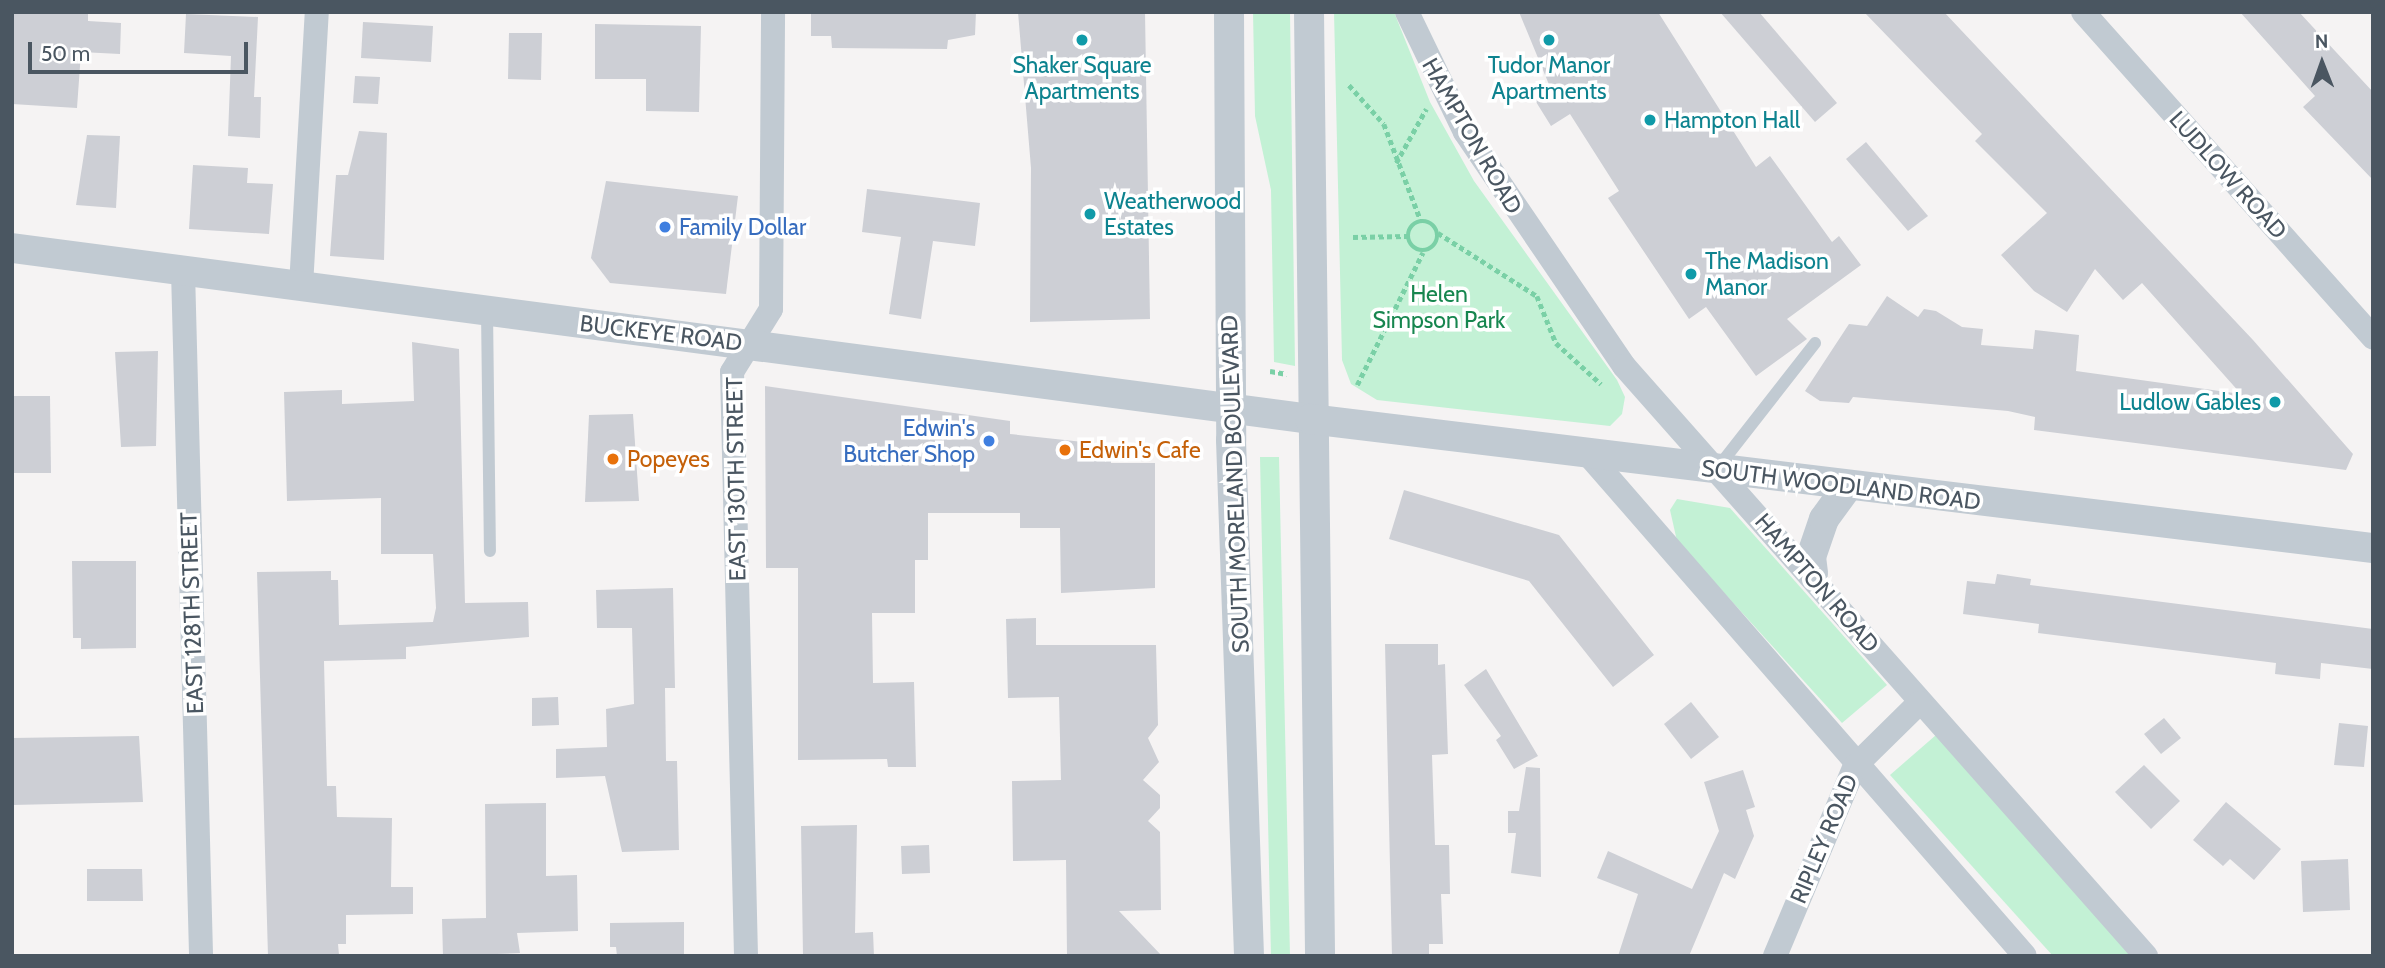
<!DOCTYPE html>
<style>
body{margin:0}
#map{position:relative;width:2385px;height:968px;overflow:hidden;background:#f5f3f3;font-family:Cabin,sans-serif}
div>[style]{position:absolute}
.green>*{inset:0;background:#c3f1d5}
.building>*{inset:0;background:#cdcfd5}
.path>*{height:4.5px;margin-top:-2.25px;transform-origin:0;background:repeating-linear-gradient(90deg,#7ad0a6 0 5px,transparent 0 8.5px)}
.path>.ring{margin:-2.25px;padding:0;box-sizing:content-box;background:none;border:4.5px solid #7ad0a6;border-radius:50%}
.service>*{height:12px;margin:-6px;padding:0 6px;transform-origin:6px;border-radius:6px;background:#c1cad2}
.minor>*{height:24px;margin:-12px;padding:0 12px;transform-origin:12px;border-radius:12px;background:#c1cad2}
.tertiary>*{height:30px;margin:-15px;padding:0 15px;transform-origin:15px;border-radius:15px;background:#c1cad2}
.dots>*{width:19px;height:19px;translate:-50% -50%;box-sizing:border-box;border:4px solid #fff;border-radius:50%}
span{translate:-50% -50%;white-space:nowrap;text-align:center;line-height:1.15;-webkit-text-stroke:7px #fff;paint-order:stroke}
.culture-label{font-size:23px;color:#0d838f}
.left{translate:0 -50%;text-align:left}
.right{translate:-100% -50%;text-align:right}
.street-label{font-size:23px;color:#4a5661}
.shop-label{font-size:23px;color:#366cbe}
.park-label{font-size:23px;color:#17864f}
.food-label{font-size:23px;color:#c56008}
.frame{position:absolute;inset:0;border:14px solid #4a5661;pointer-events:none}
.north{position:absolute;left:2287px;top:28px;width:70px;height:70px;-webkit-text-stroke:5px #fff;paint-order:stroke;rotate:359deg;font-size:19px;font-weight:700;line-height:28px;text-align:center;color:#4a5661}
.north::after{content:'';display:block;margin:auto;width:24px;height:32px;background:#4a5661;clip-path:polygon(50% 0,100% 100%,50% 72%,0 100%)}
.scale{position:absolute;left:28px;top:42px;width:220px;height:32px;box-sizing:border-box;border:4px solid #4a5661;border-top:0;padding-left:9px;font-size:21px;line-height:24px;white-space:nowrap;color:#4a5661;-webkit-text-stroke:5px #fff;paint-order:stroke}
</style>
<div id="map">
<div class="green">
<div style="clip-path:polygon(1253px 12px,1290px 12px,1295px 366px,1274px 362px,1271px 190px,1255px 116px)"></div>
<div style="clip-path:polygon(1334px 12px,1394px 12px,1430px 102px,1474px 181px,1617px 380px,1625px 397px,1622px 414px,1610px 426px,1377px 400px,1351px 384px,1342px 360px)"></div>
<div style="clip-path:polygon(1260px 457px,1279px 457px,1290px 956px,1271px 956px)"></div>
<div style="clip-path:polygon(1677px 499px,1730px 508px,1887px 685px,1842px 723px,1677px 541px,1670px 510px)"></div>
<div style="clip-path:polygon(1936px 735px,2134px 956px,2053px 956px,1890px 775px)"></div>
</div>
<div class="building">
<div style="clip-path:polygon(12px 12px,88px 12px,88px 21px,121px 23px,120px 54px,81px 52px,77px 108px,12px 104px)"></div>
<div style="clip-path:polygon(811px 12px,976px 12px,975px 35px,948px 40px,947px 49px,832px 48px,831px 36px,811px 36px)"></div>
<div style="clip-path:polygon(1018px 12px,1145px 12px,1150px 319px,1030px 322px,1031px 168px)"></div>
<div style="clip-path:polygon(1519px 12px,1658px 12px,1756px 167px,1770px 156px,1832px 242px,1839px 236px,1861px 265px,1787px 319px,1807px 339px,1756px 376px,1706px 307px,1689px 319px,1608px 198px,1619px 191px,1570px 114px,1551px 126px,1533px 97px,1550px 87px)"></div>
<div style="clip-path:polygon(1720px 12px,1759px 12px,1837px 103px,1815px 122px)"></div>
<div style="clip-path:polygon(1864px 12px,1944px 12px,2253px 340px,2353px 454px,2346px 470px,2034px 430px,2035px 417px,2008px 411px,1853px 397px,1849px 403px,1820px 401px,1805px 391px,1849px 324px,1867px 326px,1887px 296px,1918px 317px,1924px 309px,1936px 311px,1962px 327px,1983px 329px,1981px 345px,2033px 349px,2035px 330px,2079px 335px,2076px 371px,2241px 394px,2142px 283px,2123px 300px,2095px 269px,2067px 312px,2034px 291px,2001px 255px,2047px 213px,1975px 141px,1982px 134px)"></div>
<div style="clip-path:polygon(2240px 12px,2299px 12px,2373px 92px,2373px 180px,2303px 107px,2315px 96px)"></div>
<div style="clip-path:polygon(186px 14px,258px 17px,254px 97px,261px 97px,260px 138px,228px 136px,231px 56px,184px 53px)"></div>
<div style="clip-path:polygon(363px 22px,433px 26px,431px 62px,361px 58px)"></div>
<div style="clip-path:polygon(595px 24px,701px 26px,699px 112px,646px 111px,646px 79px,595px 79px)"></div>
<div style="clip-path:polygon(509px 33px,542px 33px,541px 80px,508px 79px)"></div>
<div style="clip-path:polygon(355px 76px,380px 77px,378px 104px,353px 103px)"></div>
<div style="clip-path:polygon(359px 131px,387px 133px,384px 260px,330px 256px,336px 175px,348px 175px)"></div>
<div style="clip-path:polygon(87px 135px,120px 136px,116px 208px,76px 205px)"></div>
<div style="clip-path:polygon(1866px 142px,1928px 216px,1908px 231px,1846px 159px)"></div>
<div style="clip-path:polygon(193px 165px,248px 168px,247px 183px,273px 184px,269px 234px,189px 229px)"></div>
<div style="clip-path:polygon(606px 181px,738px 196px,726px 294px,610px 283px,591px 258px)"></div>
<div style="clip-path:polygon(867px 189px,980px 203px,975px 246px,933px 241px,921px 319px,889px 314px,901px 237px,862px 232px)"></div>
<div style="clip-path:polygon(412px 342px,459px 349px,465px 603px,528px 602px,529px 637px,406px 647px,406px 659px,324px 661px,327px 786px,336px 786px,337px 817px,392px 818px,391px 887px,413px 887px,413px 914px,346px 915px,346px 944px,338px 944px,339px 955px,268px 956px,257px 572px,331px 571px,331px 580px,338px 580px,339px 625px,433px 622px,436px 608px,433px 554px,381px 554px,381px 498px,287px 501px,284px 392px,342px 390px,342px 404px,414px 401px)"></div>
<div style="clip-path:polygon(158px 351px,156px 446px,121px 447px,115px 352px)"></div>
<div style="clip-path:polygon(765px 386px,1010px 421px,1010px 434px,1111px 445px,1111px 463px,1155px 463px,1155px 588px,1061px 593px,1060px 528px,1020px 528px,1020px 513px,928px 513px,928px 560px,915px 560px,915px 613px,872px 613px,873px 683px,914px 682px,916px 767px,888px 767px,887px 759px,798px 760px,798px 568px,766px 568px)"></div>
<div style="clip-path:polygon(12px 396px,50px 396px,51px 473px,12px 473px)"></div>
<div style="clip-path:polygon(633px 414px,639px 501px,585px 502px,589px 415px)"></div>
<div style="clip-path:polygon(1404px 490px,1559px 535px,1654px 655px,1613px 687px,1529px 581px,1389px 539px)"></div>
<div style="clip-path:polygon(72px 561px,136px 561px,136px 648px,81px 649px,81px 638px,73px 638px)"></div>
<div style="clip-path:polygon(1997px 574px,2031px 579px,2030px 585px,2373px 629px,2373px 669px,2321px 663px,2320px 679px,2275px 674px,2276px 663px,2038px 633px,2039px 624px,1963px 614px,1967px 581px,1995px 584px)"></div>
<div style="clip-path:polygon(673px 588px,675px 688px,665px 688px,666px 761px,677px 761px,679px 850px,622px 852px,605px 776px,556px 778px,556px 749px,607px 747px,606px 709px,634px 704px,632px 628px,597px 628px,596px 590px)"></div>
<div style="clip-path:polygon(1036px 618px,1036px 645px,1156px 645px,1158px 725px,1148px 738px,1159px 762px,1143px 780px,1160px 795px,1160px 808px,1148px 821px,1160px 832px,1161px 910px,1119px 911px,1162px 956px,1067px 956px,1066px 860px,1013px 861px,1012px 781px,1061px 780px,1059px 697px,1008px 698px,1006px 619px)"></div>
<div style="clip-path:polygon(1385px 644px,1438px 644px,1438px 665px,1445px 664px,1448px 754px,1432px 755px,1435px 845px,1449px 845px,1450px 894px,1441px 894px,1443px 944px,1429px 944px,1429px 956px,1392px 956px)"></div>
<div style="clip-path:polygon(1486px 669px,1538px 756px,1514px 769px,1496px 740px,1501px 736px,1464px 685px)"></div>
<div style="clip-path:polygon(558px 697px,559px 725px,532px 726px,532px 698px)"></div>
<div style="clip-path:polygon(1691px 702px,1719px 737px,1691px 759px,1664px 724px)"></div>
<div style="clip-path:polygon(2164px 718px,2181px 738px,2161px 754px,2144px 734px)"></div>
<div style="clip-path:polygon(2339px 723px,2368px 726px,2364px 767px,2334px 765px)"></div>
<div style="clip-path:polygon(139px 736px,143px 802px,12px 805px,12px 738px)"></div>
<div style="clip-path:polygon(2144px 765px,2180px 801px,2151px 829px,2115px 792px)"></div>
<div style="clip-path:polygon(1526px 767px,1540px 768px,1541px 877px,1511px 873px,1516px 833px,1508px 833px,1508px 811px,1519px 811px)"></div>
<div style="clip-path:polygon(1743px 770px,1755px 807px,1746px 810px,1754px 836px,1735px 879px,1724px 873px,1689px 956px,1618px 956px,1638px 894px,1597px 878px,1608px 851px,1692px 889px,1719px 831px,1704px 782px)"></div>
<div style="clip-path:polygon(2226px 802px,2281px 849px,2254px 880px,2230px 859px,2223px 866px,2193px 840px)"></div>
<div style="clip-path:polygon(546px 803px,546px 876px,577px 875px,578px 931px,517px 933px,520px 953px,443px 956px,442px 919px,486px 918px,485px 804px)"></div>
<div style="clip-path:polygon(857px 825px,855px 933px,873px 932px,874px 956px,803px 956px,801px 826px)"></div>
<div style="clip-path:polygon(929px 845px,930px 873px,902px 874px,901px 846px)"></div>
<div style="clip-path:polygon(2348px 859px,2350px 910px,2303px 912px,2301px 861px)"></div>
<div style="clip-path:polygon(87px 869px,142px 869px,143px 901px,87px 901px)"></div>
<div style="clip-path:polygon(684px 922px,684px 956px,617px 956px,616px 947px,610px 947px,610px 923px)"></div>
</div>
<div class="path">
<div style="left:1349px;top:85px;width:52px;rotate:48.1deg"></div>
<div style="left:1384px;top:124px;width:104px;rotate:69.1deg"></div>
<div style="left:1396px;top:163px;width:62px;rotate:-60.9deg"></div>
<div class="ring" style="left:1408px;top:221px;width:25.5px;height:25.5px"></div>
<div style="left:1438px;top:233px;width:117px;rotate:32.5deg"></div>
<div style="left:1537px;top:296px;width:51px;rotate:68deg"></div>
<div style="left:1556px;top:343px;width:61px;rotate:42.3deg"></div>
<div style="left:1353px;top:237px;width:54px;rotate:-1.1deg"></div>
<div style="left:1270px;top:371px;width:17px;rotate:10deg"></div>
<div style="left:1357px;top:385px;width:148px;rotate:-63.6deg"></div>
</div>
<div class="service">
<div style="left:487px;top:311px;width:240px;rotate:89.3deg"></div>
<div style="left:1719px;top:466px;width:156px;rotate:-52deg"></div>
</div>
<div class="minor">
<div style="left:1407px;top:12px;width:133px;rotate:64.2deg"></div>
<div style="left:1465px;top:132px;width:283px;rotate:55.8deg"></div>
<div style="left:1624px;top:366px;width:788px;rotate:48.5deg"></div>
<div style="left:2083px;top:12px;width:436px;rotate:48.3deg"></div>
<div style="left:183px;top:271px;width:685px;rotate:88.49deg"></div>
<div style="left:301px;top:286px;width:274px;rotate:-86.7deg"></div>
<div style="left:1586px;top:452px;width:668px;rotate:48.94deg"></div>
<div style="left:746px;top:956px;width:584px;rotate:-91.37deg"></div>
<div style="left:732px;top:372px;width:74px;rotate:-58.2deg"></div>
<div style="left:771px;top:309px;width:297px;rotate:-89.6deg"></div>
<div style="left:1775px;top:956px;width:206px;rotate:-67.2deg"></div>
<div style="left:1855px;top:766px;width:90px;rotate:-44.5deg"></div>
</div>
<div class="tertiary">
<div style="left:1229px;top:12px;width:428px;rotate:89.7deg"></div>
<div style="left:1231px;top:440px;width:516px;rotate:88deg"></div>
<div style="left:1309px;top:12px;width:944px;rotate:89.33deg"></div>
<div style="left:12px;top:248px;width:1309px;rotate:7.5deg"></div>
<div style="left:1310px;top:419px;width:1071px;rotate:6.92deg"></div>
<div style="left:1813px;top:573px;width:16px;rotate:-97deg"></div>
<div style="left:1811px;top:557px;width:40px;rotate:-71.1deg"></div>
<div style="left:1824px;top:519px;width:41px;rotate:-54deg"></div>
</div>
<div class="dots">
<div style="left:1082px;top:40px;background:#0f9aa8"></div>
<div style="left:1549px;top:40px;background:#0f9aa8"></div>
<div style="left:1650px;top:120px;background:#0f9aa8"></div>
<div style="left:1090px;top:214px;background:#0f9aa8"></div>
<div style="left:665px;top:227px;background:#3f7fe0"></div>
<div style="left:1691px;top:274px;background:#0f9aa8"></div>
<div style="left:2275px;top:402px;background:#0f9aa8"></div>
<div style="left:989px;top:441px;background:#3f7fe0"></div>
<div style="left:1065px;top:450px;background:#e8710a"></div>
<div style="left:613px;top:459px;background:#e8710a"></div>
</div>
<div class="culture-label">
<span style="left:1082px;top:78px">Shaker Square<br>Apartments</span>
<span style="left:1549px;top:78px">Tudor Manor<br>Apartments</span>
<span class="left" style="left:1664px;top:120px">Hampton Hall</span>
<span class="left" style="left:1104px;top:214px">Weatherwood<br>Estates</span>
<span class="left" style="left:1705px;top:274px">The Madison<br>Manor</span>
<span class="right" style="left:2261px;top:402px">Ludlow Gables</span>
</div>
<div class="street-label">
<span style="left:1472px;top:136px;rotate:60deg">HAMPTON ROAD</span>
<span style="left:2228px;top:175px;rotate:48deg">LUDLOW ROAD</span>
<span style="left:661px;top:333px;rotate:7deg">BUCKEYE ROAD</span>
<span style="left:736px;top:479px;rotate:-91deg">EAST 130TH STREET</span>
<span style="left:1235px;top:484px;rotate:-92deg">SOUTH MORELAND BOULEVARD</span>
<span style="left:1841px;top:485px;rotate:7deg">SOUTH WOODLAND ROAD</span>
<span style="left:1817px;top:583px;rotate:49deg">HAMPTON ROAD</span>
<span style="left:192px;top:613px;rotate:-92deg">EAST 128TH STREET</span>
<span style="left:1824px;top:839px;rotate:-67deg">RIPLEY ROAD</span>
</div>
<div class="shop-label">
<span class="left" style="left:679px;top:227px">Family Dollar</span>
<span class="right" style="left:975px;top:441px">Edwin's<br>Butcher Shop</span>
</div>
<div class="park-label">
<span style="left:1439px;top:307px">Helen<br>Simpson Park</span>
</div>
<div class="food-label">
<span class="left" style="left:1079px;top:450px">Edwin's Cafe</span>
<span class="left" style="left:627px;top:459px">Popeyes</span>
</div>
<div class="frame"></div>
<div class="north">N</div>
<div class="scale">50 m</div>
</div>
